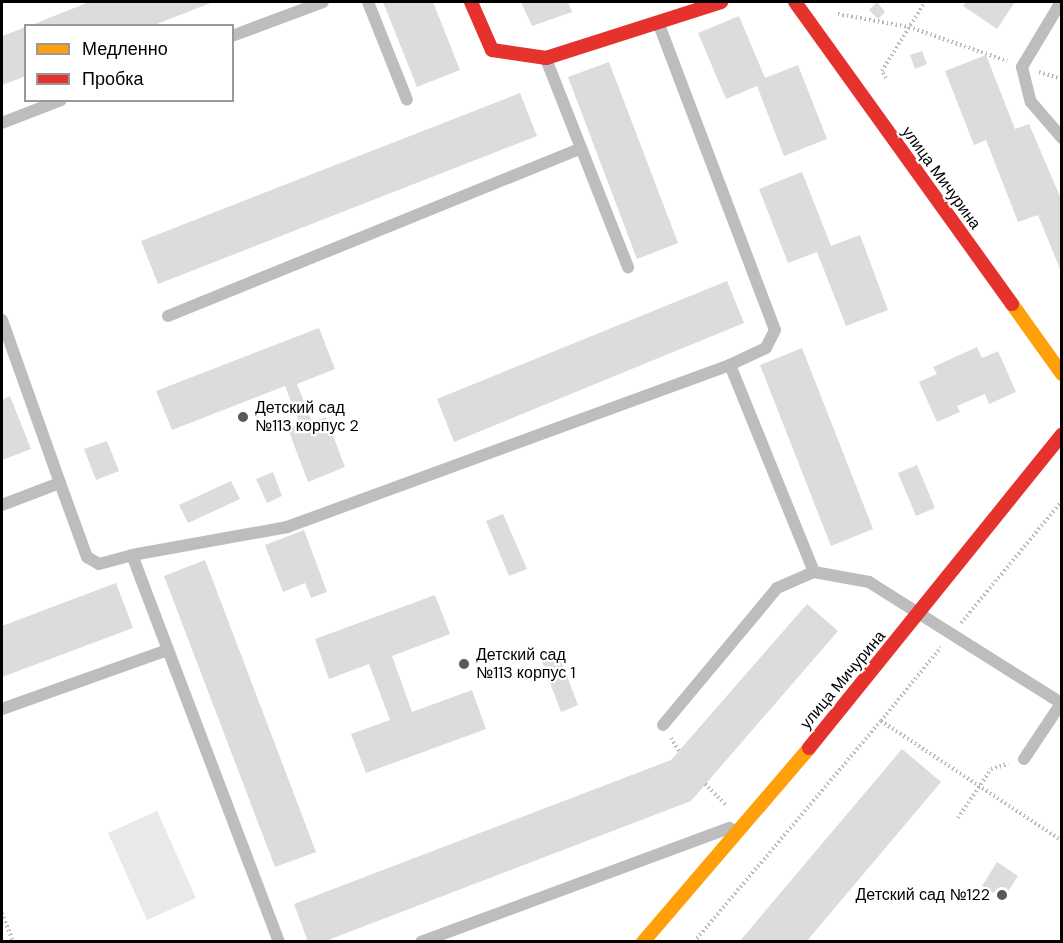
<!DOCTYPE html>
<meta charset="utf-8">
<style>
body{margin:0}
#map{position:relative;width:1063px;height:943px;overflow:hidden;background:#fff;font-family:"DM Sans",sans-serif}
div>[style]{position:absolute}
.green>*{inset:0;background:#e9e9e9}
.building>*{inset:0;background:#dcdcdc}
.path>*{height:4px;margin-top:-2px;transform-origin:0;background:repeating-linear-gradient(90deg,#b8b8b8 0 1.5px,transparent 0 4.5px)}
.lane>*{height:12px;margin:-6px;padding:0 6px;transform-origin:6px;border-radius:6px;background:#bdbdbd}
.slow>*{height:14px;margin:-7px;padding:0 7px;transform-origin:7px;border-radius:7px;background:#ff9f0a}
.jam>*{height:14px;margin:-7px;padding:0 7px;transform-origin:7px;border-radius:7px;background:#e5322d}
.dots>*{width:16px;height:16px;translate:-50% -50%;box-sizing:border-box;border:3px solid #fff;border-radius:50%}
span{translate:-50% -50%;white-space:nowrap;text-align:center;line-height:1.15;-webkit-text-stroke:4.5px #fff;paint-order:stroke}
.street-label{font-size:16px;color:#000}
.poi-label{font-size:16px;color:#000}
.left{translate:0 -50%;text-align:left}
.right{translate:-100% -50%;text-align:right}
.frame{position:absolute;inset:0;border:3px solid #000;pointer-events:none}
.legend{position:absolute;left:24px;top:24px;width:210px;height:78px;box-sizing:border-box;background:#fff;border:2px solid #999;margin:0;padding:8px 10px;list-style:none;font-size:18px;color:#000}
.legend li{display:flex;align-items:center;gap:12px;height:30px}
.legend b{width:30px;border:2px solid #999}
</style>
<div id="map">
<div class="green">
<div style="clip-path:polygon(157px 811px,196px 898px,147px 920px,108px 833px)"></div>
</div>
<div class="building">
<div style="clip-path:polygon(89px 2px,213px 2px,152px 26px,29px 26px)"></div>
<div style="clip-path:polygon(383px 2px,433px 2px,460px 70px,417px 87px)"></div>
<div style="clip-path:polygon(521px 2px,568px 2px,572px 12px,532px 26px)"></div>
<div style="clip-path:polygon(877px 2px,885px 12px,878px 19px,869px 10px)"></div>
<div style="clip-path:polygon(966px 2px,1015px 2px,997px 29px,963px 6px)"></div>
<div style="clip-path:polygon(739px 16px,765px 78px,798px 65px,827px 139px,784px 156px,757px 86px,726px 99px,698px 33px)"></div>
<div style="clip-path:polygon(26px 27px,26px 76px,2px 85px,2px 36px)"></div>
<div style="clip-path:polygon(922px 51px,927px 64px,915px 69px,910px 55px)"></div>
<div style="clip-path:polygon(986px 55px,1015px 129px,1029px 124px,1062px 201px,1062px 274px,1038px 215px,1018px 222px,986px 140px,974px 145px,945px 71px)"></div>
<div style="clip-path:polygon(609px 62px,678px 243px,637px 259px,568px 77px)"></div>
<div style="clip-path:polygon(520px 93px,537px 136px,158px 284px,141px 241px)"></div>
<div style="clip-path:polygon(802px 172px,831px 246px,860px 235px,888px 310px,846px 326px,817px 252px,788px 263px,759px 189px)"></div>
<div style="clip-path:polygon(727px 281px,744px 323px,454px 442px,437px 399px)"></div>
<div style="clip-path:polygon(319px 328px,335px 369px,297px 384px,312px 422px,326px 417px,345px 467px,308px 482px,288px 429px,300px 424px,285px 386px,172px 430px,156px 391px)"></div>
<div style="clip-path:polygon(977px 347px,982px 358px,998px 351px,1016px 392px,989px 404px,985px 394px,957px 406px,960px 412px,937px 422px,919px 382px,937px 374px,933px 367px)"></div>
<div style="clip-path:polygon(802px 348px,873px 529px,831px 546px,760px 365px)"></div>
<div style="clip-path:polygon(10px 396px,31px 449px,2px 460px,2px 400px)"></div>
<div style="clip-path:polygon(107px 441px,119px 471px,96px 480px,84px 449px)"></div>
<div style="clip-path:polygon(917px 465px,935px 508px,916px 516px,898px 473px)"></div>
<div style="clip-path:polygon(273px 472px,282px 496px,267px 503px,256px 479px)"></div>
<div style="clip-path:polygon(231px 481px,240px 499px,188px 523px,179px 505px)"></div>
<div style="clip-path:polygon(503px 514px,527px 569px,509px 576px,486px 521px)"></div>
<div style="clip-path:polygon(304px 530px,327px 592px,311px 598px,305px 583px,283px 592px,265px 545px)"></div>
<div style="clip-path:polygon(205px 560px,316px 852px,275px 867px,164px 576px)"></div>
<div style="clip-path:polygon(116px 583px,133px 628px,2px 677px,2px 626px)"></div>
<div style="clip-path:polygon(435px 595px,450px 634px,392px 656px,412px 712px,472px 690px,486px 729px,366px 773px,351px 734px,390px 720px,369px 664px,329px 679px,315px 639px)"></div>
<div style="clip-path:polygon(807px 604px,838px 631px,691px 801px,323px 942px,308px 942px,294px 904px,671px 760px)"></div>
<div style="clip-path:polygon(557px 650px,578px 705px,561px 712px,540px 656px)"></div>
<div style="clip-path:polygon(902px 749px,941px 782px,806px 942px,739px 942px)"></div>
<div style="clip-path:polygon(997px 862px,1018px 876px,1003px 899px,982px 886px)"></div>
</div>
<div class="path">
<div style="left:838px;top:14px;width:72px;rotate:10.4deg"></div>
<div style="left:909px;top:27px;width:104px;rotate:19.1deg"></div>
<div style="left:1039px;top:72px;width:24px;rotate:17deg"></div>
<div style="left:886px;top:78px;width:8px;rotate:-120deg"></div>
<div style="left:882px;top:71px;width:81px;rotate:-58.1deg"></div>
<div style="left:961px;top:623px;width:158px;rotate:-50.4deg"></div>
<div style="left:881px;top:721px;width:95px;rotate:-51deg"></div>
<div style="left:671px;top:738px;width:15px;rotate:58deg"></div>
<div style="left:705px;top:784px;width:30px;rotate:45deg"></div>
<div style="left:958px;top:818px;width:59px;rotate:-56deg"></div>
<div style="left:991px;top:769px;width:18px;rotate:-16deg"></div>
<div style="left:2px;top:913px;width:31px;rotate:69deg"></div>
<div style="left:694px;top:942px;width:289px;rotate:-49.8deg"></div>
<div style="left:881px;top:721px;width:217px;rotate:33.5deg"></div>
</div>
<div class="lane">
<div style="left:368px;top:2px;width:105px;rotate:68.3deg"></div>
<div style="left:1061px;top:2px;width:76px;rotate:121deg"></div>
<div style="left:1022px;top:67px;width:36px;rotate:76deg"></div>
<div style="left:1031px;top:102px;width:48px;rotate:49.3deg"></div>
<div style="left:658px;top:22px;width:329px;rotate:69.2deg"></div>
<div style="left:775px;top:330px;width:20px;rotate:117deg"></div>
<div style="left:766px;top:348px;width:40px;rotate:155deg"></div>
<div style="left:232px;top:36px;width:97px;rotate:-20.5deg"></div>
<div style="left:546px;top:59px;width:224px;rotate:68.5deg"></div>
<div style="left:2px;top:123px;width:63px;rotate:-21.3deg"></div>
<div style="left:168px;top:316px;width:446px;rotate:-22.1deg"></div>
<div style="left:2px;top:320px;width:173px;rotate:70.4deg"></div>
<div style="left:2px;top:505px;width:62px;rotate:-20.8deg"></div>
<div style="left:60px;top:483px;width:79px;rotate:70deg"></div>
<div style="left:87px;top:557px;width:14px;rotate:30deg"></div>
<div style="left:99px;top:564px;width:34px;rotate:-15deg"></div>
<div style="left:132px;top:555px;width:414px;rotate:69.2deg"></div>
<div style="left:132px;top:555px;width:158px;rotate:-10.2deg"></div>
<div style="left:287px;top:527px;width:472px;rotate:-20.1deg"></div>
<div style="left:730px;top:365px;width:223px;rotate:67.9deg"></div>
<div style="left:2px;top:709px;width:176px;rotate:-19.6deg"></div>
<div style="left:663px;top:725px;width:178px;rotate:-50.2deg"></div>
<div style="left:777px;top:588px;width:40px;rotate:-23.4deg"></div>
<div style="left:814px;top:572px;width:56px;rotate:10.3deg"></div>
<div style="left:869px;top:582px;width:227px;rotate:32.2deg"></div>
<div style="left:1024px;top:759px;width:69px;rotate:-56.3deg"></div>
<div style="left:421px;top:942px;width:329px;rotate:-20.3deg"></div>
</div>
<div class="slow">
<div style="left:1012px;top:304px;width:86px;rotate:54.5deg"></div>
<div style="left:643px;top:942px;width:255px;rotate:-49.4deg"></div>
</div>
<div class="jam">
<div style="left:471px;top:2px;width:52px;rotate:66.4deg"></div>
<div style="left:492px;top:50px;width:55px;rotate:8.4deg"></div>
<div style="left:546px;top:58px;width:184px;rotate:-17.7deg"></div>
<div style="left:795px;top:2px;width:372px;rotate:54.3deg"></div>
<div style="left:809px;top:748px;width:403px;rotate:-51.1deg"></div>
</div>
<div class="dots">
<div style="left:243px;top:417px;background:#595959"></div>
<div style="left:464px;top:664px;background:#595959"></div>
<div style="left:1002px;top:895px;background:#595959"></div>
</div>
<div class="street-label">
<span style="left:941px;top:178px;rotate:54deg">улица Мичурина</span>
<span style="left:843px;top:680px;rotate:-50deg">улица Мичурина</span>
</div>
<div class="poi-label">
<span class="left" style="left:255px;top:417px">Детский сад<br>№113 корпус 2</span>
<span class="left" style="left:476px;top:664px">Детский сад<br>№113 корпус 1</span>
<span class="right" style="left:990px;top:895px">Детский сад №122</span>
</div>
<div class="frame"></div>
<ul class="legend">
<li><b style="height:8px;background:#ff9f0a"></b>Медленно</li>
<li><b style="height:8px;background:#e5322d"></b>Пробка</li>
</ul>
</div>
